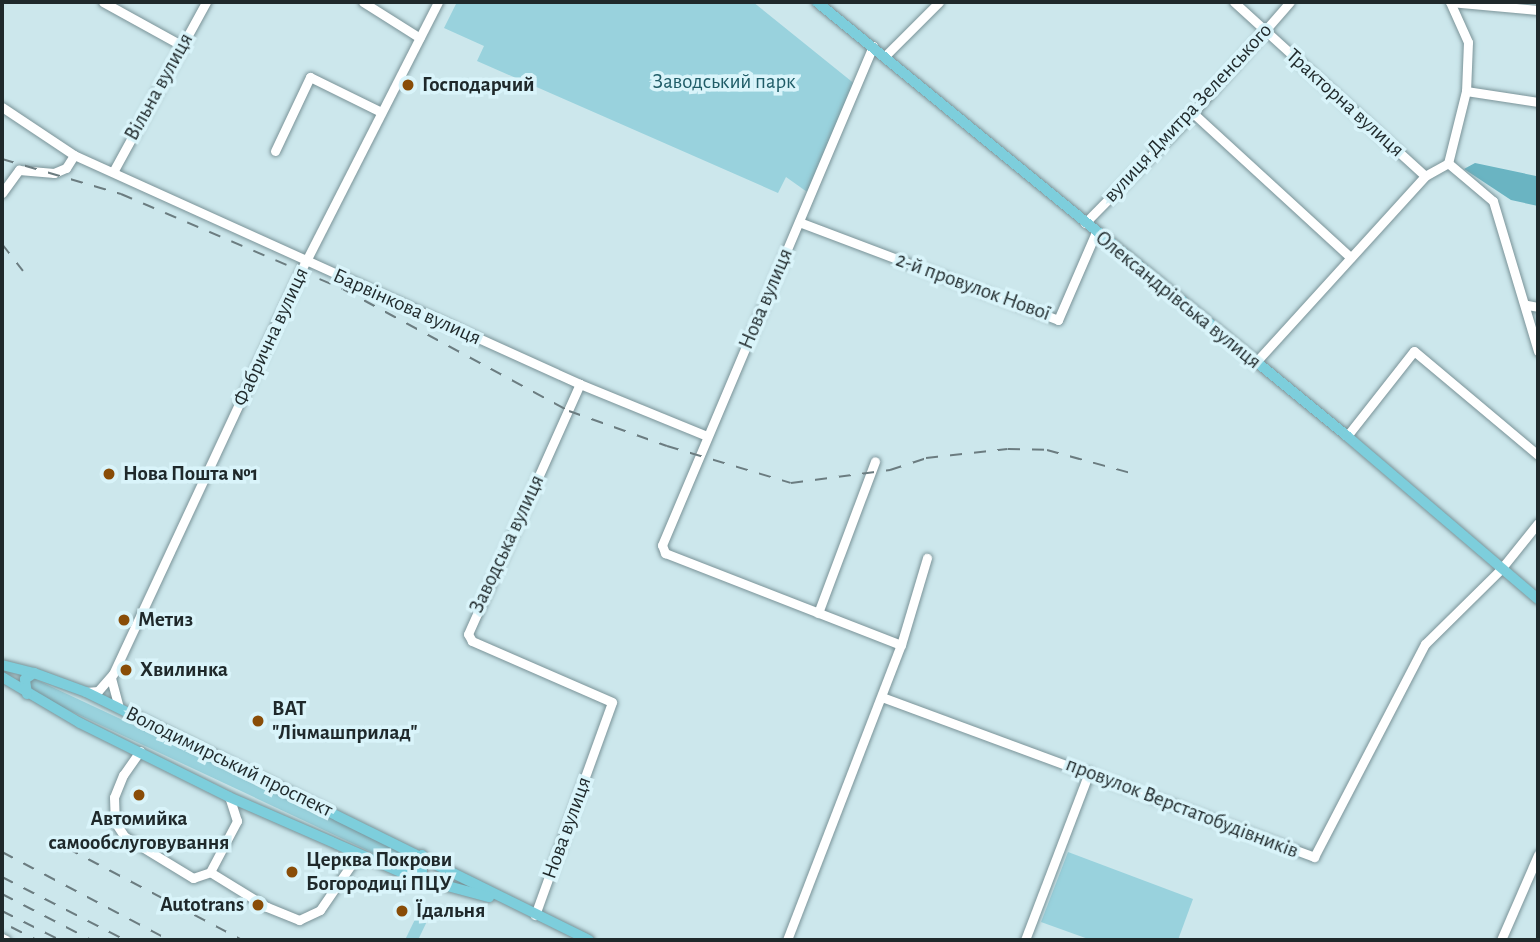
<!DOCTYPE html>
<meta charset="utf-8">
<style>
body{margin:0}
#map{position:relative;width:1540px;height:942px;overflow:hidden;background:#cce7ec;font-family:"Alegreya Sans",sans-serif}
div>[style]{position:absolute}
.green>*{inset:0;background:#99d2dd}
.forest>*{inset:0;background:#6ab4c2}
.roads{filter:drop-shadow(0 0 2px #7a9398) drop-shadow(0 0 2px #7a9398)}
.minor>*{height:9px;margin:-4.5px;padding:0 4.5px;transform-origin:4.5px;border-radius:4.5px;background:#fff}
.major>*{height:10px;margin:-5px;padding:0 5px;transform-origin:5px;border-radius:5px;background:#7dcedc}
.rail>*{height:2px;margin-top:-1px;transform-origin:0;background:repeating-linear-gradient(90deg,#6b7c80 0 12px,transparent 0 24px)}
.dots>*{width:19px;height:19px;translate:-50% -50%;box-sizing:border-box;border:4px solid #d9f4fa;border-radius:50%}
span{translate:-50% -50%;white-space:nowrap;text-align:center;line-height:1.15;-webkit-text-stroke:7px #d9f4fa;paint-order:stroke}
.park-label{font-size:21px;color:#1f5c67}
.poi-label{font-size:21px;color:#1f292b;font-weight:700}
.left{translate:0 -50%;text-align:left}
.right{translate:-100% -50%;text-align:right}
.street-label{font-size:21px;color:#1f292b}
.frame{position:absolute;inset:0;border:4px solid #1f292b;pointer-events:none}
</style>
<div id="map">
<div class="green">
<div style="clip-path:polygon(457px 2px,753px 2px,856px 85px,810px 194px,786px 177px,778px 193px,477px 61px,484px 46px,444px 28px)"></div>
<div style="clip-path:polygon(35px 679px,416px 857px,418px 868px,409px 870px,28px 691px,27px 683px)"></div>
<div style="clip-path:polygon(1068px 852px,1193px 899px,1178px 940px,1091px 940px,1041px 922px)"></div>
<div style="clip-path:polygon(421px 907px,431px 913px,418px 940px,405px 940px)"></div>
</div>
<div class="forest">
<div style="clip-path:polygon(1475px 163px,1536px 176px,1538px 172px,1538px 206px,1511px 200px,1464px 169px)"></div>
</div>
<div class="roads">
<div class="minor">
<div style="left:103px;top:2px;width:89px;rotate:28.9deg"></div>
<div style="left:363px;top:2px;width:67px;rotate:32.3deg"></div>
<div style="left:1234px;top:2px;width:258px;rotate:42.3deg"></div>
<div style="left:1450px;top:2px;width:44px;rotate:65.8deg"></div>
<div style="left:1468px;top:42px;width:49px;rotate:92.3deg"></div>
<div style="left:1466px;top:91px;width:74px;rotate:104deg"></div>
<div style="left:1448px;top:163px;width:59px;rotate:40.2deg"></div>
<div style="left:1493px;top:201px;width:157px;rotate:73.3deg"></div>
<div style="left:1450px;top:2px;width:88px;rotate:5.2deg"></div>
<div style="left:873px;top:46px;width:542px;rotate:112.92deg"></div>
<div style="left:662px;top:545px;width:9px;rotate:69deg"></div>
<div style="left:665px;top:553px;width:253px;rotate:21.3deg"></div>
<div style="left:885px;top:56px;width:76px;rotate:-45deg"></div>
<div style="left:1466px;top:91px;width:73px;rotate:8.7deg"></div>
<div style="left:2px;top:107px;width:87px;rotate:33.7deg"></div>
<div style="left:74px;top:155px;width:555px;rotate:24.35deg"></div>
<div style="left:580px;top:384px;width:137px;rotate:22.3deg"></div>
<div style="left:1193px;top:113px;width:214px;rotate:42.5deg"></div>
<div style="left:275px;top:151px;width:82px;rotate:-64.7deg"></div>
<div style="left:310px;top:77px;width:79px;rotate:26.2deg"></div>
<div style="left:113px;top:172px;width:194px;rotate:-61.3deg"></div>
<div style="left:2px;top:193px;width:29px;rotate:-54deg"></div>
<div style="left:19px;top:170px;width:35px;rotate:5deg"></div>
<div style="left:54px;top:173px;width:13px;rotate:-23deg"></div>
<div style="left:66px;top:168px;width:15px;rotate:-58deg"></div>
<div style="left:799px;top:222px;width:277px;rotate:20.7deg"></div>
<div style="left:1058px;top:320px;width:96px;rotate:-66.6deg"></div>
<div style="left:1085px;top:223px;width:154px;rotate:-45.5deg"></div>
<div style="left:1193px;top:113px;width:147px;rotate:-48.9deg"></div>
<div style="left:1527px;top:305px;width:11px;rotate:10deg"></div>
<div style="left:1255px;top:363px;width:253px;rotate:-47.7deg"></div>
<div style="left:1425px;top:176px;width:26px;rotate:-29deg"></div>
<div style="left:1347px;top:436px;width:108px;rotate:-51.8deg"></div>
<div style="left:1414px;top:351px;width:162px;rotate:40deg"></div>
<div style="left:818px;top:613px;width:162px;rotate:-69.4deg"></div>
<div style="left:111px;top:678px;width:31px;rotate:75deg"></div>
<div style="left:86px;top:692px;width:12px;rotate:-5deg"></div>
<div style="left:98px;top:691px;width:23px;rotate:-49deg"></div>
<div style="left:113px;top:674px;width:456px;rotate:-65deg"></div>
<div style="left:306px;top:261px;width:291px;rotate:-63deg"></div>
<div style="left:882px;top:697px;width:461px;rotate:20.3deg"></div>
<div style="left:1314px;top:857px;width:240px;rotate:-62.5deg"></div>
<div style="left:1425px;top:644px;width:107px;rotate:-44.6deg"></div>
<div style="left:1501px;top:569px;width:59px;rotate:-51.2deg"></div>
<div style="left:140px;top:751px;width:29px;rotate:125deg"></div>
<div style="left:123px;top:775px;width:24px;rotate:112deg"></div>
<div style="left:114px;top:797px;width:25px;rotate:88deg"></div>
<div style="left:115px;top:822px;width:17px;rotate:57deg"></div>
<div style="left:124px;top:836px;width:81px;rotate:31.3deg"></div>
<div style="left:193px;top:878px;width:18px;rotate:-19deg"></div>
<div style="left:210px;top:872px;width:58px;rotate:-62.1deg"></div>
<div style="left:237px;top:821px;width:25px;rotate:-108deg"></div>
<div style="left:210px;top:872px;width:67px;rotate:31.6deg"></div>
<div style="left:267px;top:907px;width:35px;rotate:22deg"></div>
<div style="left:299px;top:920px;width:23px;rotate:-25deg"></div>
<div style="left:320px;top:910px;width:58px;rotate:-55.5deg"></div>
<div style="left:353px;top:862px;width:17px;rotate:-10deg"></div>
<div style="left:535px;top:915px;width:226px;rotate:-70.1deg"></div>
<div style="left:612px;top:702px;width:153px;rotate:-156.5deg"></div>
<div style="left:472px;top:641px;width:8px;rotate:-120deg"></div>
<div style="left:468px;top:634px;width:274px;rotate:-65.9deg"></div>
<div style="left:2px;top:938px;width:4px;rotate:27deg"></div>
<div style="left:787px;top:940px;width:316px;rotate:-68.9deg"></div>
<div style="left:901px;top:645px;width:91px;rotate:-73.4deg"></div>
<div style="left:1025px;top:940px;width:180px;rotate:-69.1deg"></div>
<div style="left:1501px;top:940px;width:93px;rotate:-66.5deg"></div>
</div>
<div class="major">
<div style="left:817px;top:2px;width:685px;rotate:39.31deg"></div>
<div style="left:1347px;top:436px;width:251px;rotate:40.5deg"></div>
<div style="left:2px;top:665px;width:33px;rotate:14deg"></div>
<div style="left:2px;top:677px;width:91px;rotate:30.5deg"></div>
<div style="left:80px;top:723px;width:166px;rotate:26.4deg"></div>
<div style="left:229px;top:797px;width:197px;rotate:23.6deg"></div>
<div style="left:410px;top:876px;width:13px;rotate:-23deg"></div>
<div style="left:422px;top:871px;width:16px;rotate:-90deg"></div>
<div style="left:27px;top:694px;width:15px;rotate:-98deg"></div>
<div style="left:25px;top:679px;width:11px;rotate:-34deg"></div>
<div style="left:34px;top:673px;width:55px;rotate:20.1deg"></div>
<div style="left:86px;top:692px;width:561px;rotate:26.25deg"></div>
<div style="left:410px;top:876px;width:82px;rotate:14.9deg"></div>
</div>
</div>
<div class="rail">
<div style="left:2px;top:159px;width:124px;rotate:16.4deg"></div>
<div style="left:121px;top:194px;width:241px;rotate:23.2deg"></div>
<div style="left:343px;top:289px;width:257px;rotate:28.4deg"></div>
<div style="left:569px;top:411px;width:104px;rotate:19.7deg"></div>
<div style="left:667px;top:446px;width:129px;rotate:16.6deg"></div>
<div style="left:791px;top:483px;width:100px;rotate:-7.5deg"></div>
<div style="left:890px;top:470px;width:38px;rotate:-18deg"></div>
<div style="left:926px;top:458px;width:82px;rotate:-6.3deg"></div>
<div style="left:1008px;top:449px;width:39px;rotate:1deg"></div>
<div style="left:1047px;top:450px;width:90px;rotate:15.4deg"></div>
<div style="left:2px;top:244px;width:34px;rotate:52deg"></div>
<div style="left:67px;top:848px;width:198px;rotate:27.7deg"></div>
<div style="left:2px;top:852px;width:189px;rotate:27.8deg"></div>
<div style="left:2px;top:877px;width:138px;rotate:27.1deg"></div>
<div style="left:2px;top:894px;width:100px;rotate:27.3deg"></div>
<div style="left:2px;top:911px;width:65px;rotate:26.6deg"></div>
<div style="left:11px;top:927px;width:28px;rotate:27deg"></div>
</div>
<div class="dots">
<div style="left:408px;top:85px;background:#894d08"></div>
<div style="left:109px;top:474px;background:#894d08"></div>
<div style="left:124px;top:620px;background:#894d08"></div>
<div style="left:126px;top:670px;background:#894d08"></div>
<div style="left:258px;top:721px;background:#894d08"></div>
<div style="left:139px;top:795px;background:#894d08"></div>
<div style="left:292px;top:872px;background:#894d08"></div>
<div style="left:258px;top:905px;background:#894d08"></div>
<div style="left:402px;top:911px;background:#894d08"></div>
</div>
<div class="park-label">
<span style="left:724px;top:82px">Заводський парк</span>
</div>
<div class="poi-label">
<span class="left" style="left:422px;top:85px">Господарчий</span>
<span class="left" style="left:123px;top:474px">Нова Пошта №1</span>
<span class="left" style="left:138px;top:620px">Метиз</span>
<span class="left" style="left:140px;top:670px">Хвилинка</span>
<span class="left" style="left:272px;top:721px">ВАТ<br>"Лічмашприлад"</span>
<span style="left:139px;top:831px">Автомийка<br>самообслуговування</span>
<span class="left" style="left:306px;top:872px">Церква Покрови<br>Богородиці ПЦУ</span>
<span class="right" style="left:244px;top:905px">Autotrans</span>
<span class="left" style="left:416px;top:911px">Їдальня</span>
</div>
<div class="street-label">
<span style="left:159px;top:87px;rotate:-61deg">Вільна вулиця</span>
<span style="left:1345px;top:103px;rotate:42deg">Тракторна вулиця</span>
<span style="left:1188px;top:113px;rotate:-47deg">вулиця Дмитра Зеленського</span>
<span style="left:973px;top:287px;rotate:20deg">2-й провулок Нової</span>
<span style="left:766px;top:299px;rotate:-67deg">Нова вулиця</span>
<span style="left:1178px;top:300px;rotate:39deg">Олександрівська вулиця</span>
<span style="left:407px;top:307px;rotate:24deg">Барвінкова вулиця</span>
<span style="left:271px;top:337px;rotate:-65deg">Фабрична вулиця</span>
<span style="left:507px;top:544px;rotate:-65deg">Заводська вулиця</span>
<span style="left:229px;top:762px;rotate:26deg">Володимирський проспект</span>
<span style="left:1182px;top:808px;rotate:21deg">провулок Верстатобудівників</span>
<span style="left:567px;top:828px;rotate:-70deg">Нова вулиця</span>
</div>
<div class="frame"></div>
</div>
